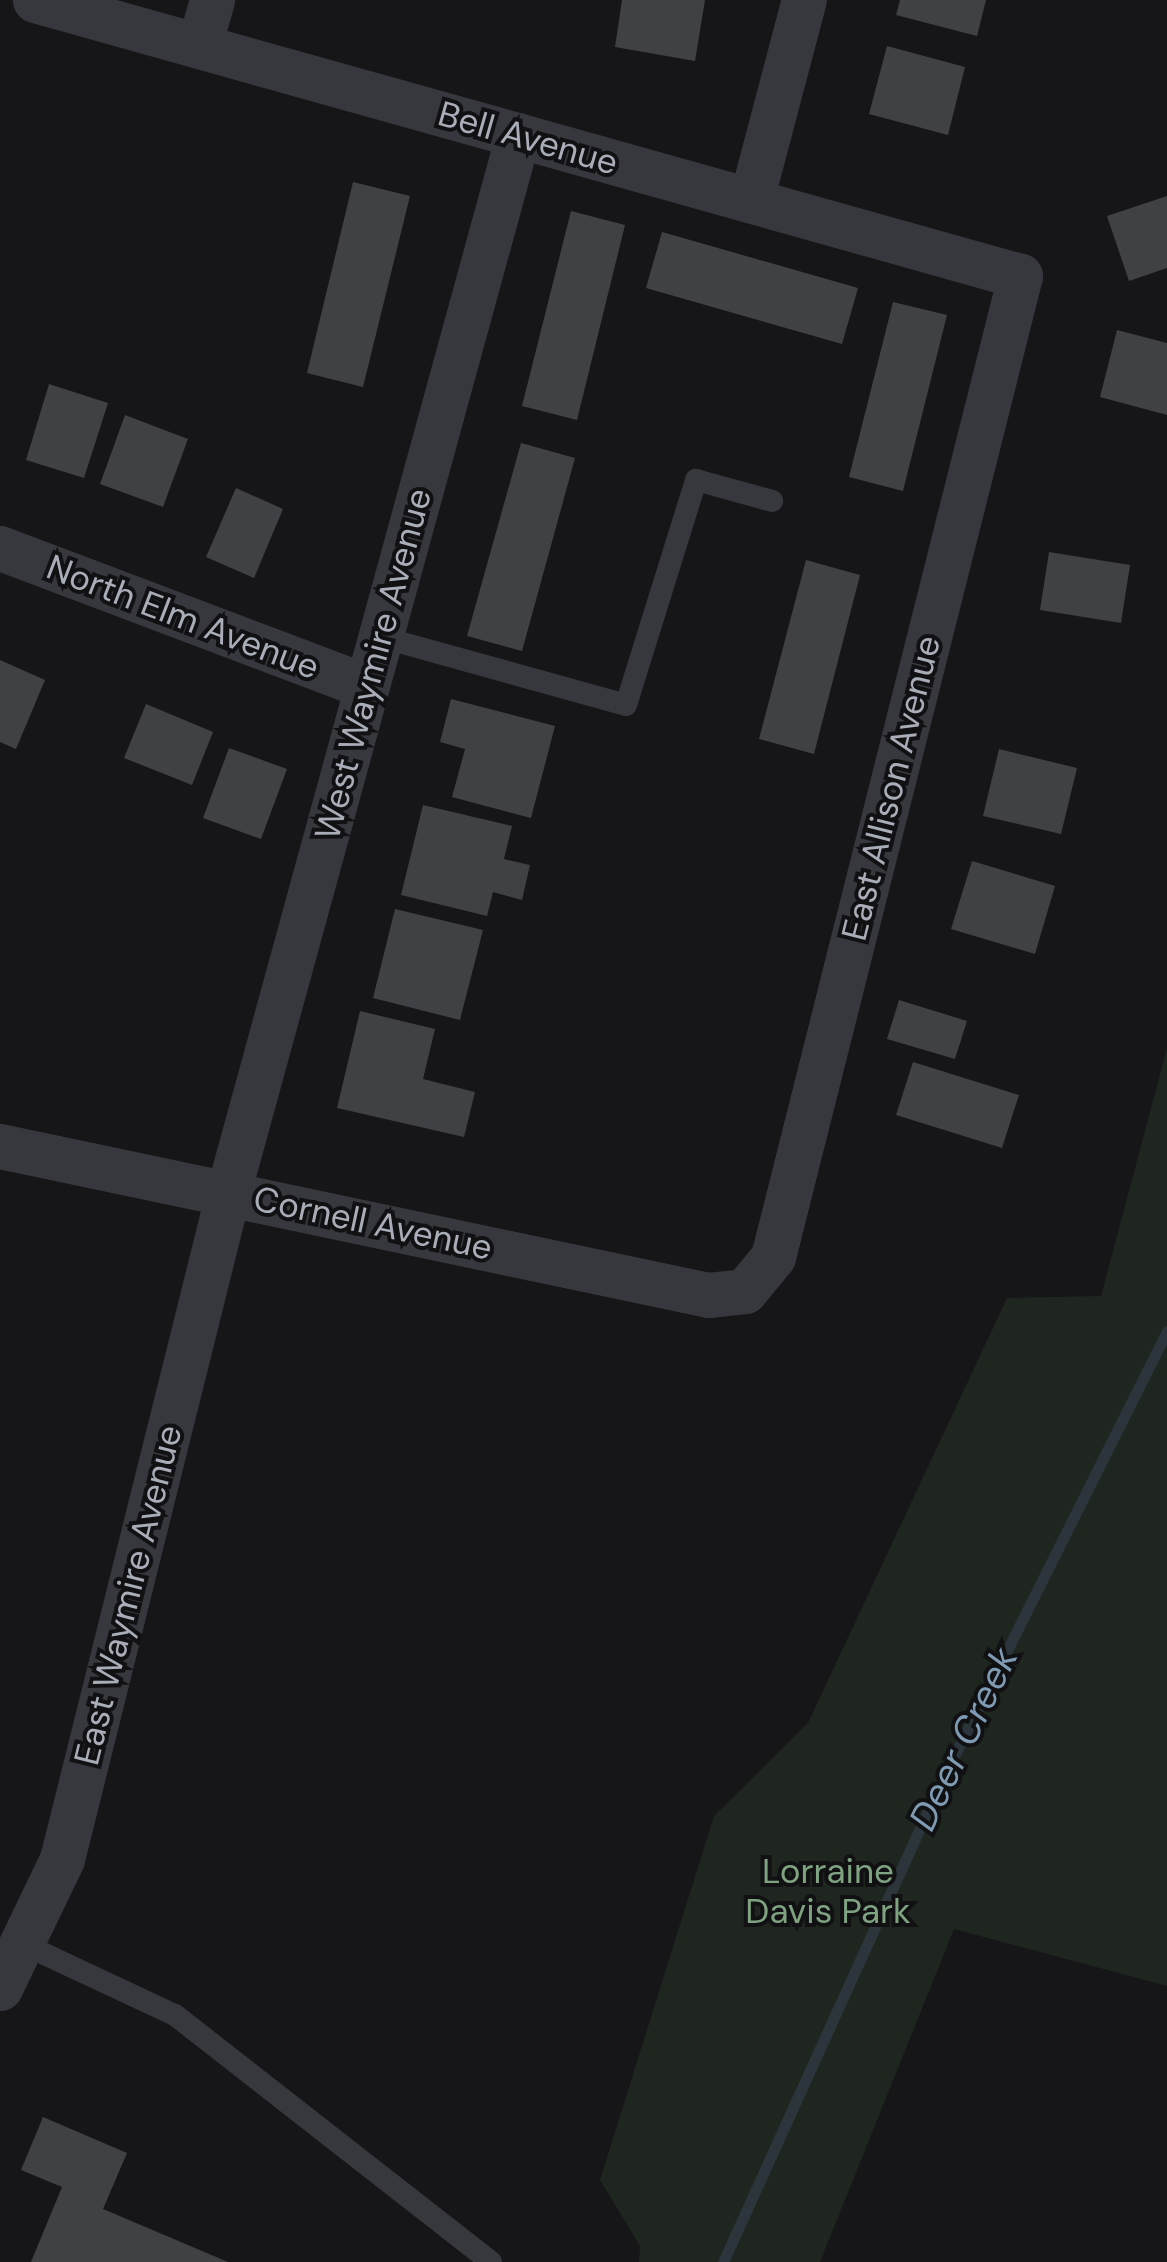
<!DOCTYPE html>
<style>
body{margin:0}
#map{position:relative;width:1167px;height:2262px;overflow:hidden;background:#161618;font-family:"DM Sans",sans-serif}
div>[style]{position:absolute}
.green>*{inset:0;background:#1e261f}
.stream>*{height:11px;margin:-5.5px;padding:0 5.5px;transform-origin:5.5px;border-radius:5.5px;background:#2c353c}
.building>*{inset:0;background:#404145}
.lane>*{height:22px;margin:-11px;padding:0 11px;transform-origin:11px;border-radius:11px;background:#37383d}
.street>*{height:45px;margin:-22.5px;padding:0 22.5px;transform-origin:22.5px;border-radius:22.5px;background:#37383d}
span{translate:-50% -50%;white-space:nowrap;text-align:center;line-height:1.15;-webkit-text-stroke:8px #111113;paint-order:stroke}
.street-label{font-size:35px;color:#a8adb8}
.park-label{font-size:35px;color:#7fa381}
.water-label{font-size:38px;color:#7f9bb3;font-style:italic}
</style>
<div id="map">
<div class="green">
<div style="clip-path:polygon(1167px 1048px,1167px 1986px,954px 1929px,820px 2262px,639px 2262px,640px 2246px,600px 2180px,714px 1816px,808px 1723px,1007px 1298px,1101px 1296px)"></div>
</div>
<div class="stream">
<div style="left:723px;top:2262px;width:523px;rotate:-65.59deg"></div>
<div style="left:939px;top:1786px;width:509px;rotate:-63.38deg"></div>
</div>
<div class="building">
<div style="clip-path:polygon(622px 0,705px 0,695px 61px,615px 47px)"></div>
<div style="clip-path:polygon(900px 0,986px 0,977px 36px,896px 15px)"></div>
<div style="clip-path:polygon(887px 46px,965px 67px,948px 135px,869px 114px)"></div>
<div style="clip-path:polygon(353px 182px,410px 196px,363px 387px,307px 373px)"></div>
<div style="clip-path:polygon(1167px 196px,1167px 268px,1129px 281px,1107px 216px)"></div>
<div style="clip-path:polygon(571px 211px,625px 225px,577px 420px,522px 406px)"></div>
<div style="clip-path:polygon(662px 232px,858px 288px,842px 344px,646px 288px)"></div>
<div style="clip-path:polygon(893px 302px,947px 315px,903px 491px,849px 477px)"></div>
<div style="clip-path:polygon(1117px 330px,1167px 343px,1167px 415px,1100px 397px)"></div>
<div style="clip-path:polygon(49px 384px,108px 403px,84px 478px,26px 460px)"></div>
<div style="clip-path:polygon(125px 415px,188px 439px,163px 507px,100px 484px)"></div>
<div style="clip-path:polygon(521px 443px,575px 458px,522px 651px,467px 636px)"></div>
<div style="clip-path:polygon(236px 488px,283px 509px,254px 578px,206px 557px)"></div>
<div style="clip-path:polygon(1049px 552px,1130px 565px,1121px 623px,1040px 610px)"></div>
<div style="clip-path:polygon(806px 560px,860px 575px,814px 754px,759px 739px)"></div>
<div style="clip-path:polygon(0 660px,45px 680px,16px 749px,0 742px)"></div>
<div style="clip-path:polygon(451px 699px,555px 726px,531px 818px,452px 797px,465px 749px,440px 742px)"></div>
<div style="clip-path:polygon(146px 704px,213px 732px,192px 785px,124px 758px)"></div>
<div style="clip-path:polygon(229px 748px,287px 769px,261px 839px,203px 818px)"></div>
<div style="clip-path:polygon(999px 749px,1077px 768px,1061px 834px,983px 816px)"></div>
<div style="clip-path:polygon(423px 805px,512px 826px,504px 859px,530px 865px,522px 900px,493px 892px,487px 916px,401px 895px)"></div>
<div style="clip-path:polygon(972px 861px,1055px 886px,1035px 954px,951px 929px)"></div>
<div style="clip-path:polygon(395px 909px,483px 930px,460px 1020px,373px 998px)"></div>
<div style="clip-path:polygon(899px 1000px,967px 1021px,955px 1059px,887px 1039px)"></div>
<div style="clip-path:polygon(360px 1011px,435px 1029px,423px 1079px,475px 1092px,464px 1137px,337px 1108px)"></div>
<div style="clip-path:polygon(913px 1062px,1019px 1095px,1002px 1148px,896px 1115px)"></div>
<div style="clip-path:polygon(43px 2117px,127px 2153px,103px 2209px,228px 2262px,31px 2262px,62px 2187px,21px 2170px)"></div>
</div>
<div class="lane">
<div style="left:381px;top:637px;width:254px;rotate:15.5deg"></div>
<div style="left:626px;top:705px;width:236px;rotate:-72.7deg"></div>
<div style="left:696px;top:480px;width:79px;rotate:15.4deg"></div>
<div style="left:21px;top:1943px;width:170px;rotate:25.1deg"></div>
<div style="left:175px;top:2015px;width:401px;rotate:38deg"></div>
</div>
<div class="street">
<div style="left:199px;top:46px;width:48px;rotate:-74.2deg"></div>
<div style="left:751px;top:200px;width:207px;rotate:-75.2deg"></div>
<div style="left:0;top:548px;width:392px;rotate:20.7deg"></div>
<div style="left:0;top:1146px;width:724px;rotate:11.88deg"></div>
<div style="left:708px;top:1295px;width:37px;rotate:-6deg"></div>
<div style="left:745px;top:1291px;width:44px;rotate:-50.5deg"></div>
<div style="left:773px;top:1257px;width:1012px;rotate:-75.87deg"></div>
<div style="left:1020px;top:276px;width:1023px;rotate:-164.35deg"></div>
<div style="left:0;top:1988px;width:143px;rotate:-64.3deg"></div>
<div style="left:62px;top:1859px;width:686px;rotate:-76deg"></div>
<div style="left:228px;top:1193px;width:1097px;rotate:-74.67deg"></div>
</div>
<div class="street-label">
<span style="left:528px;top:138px;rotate:16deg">Bell Avenue</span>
<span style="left:183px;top:617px;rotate:21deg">North Elm Avenue</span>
<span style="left:373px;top:664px;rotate:-75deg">West Waymire Avenue</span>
<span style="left:891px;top:788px;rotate:-76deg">East Allison Avenue</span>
<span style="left:373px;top:1223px;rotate:12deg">Cornell Avenue</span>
<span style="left:128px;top:1595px;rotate:-76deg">East Waymire Avenue</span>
</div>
<div class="park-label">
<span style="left:828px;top:1891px">Lorraine<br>Davis Park</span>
</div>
<div class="water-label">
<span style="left:964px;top:1739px;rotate:-64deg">Deer Creek</span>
</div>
</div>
